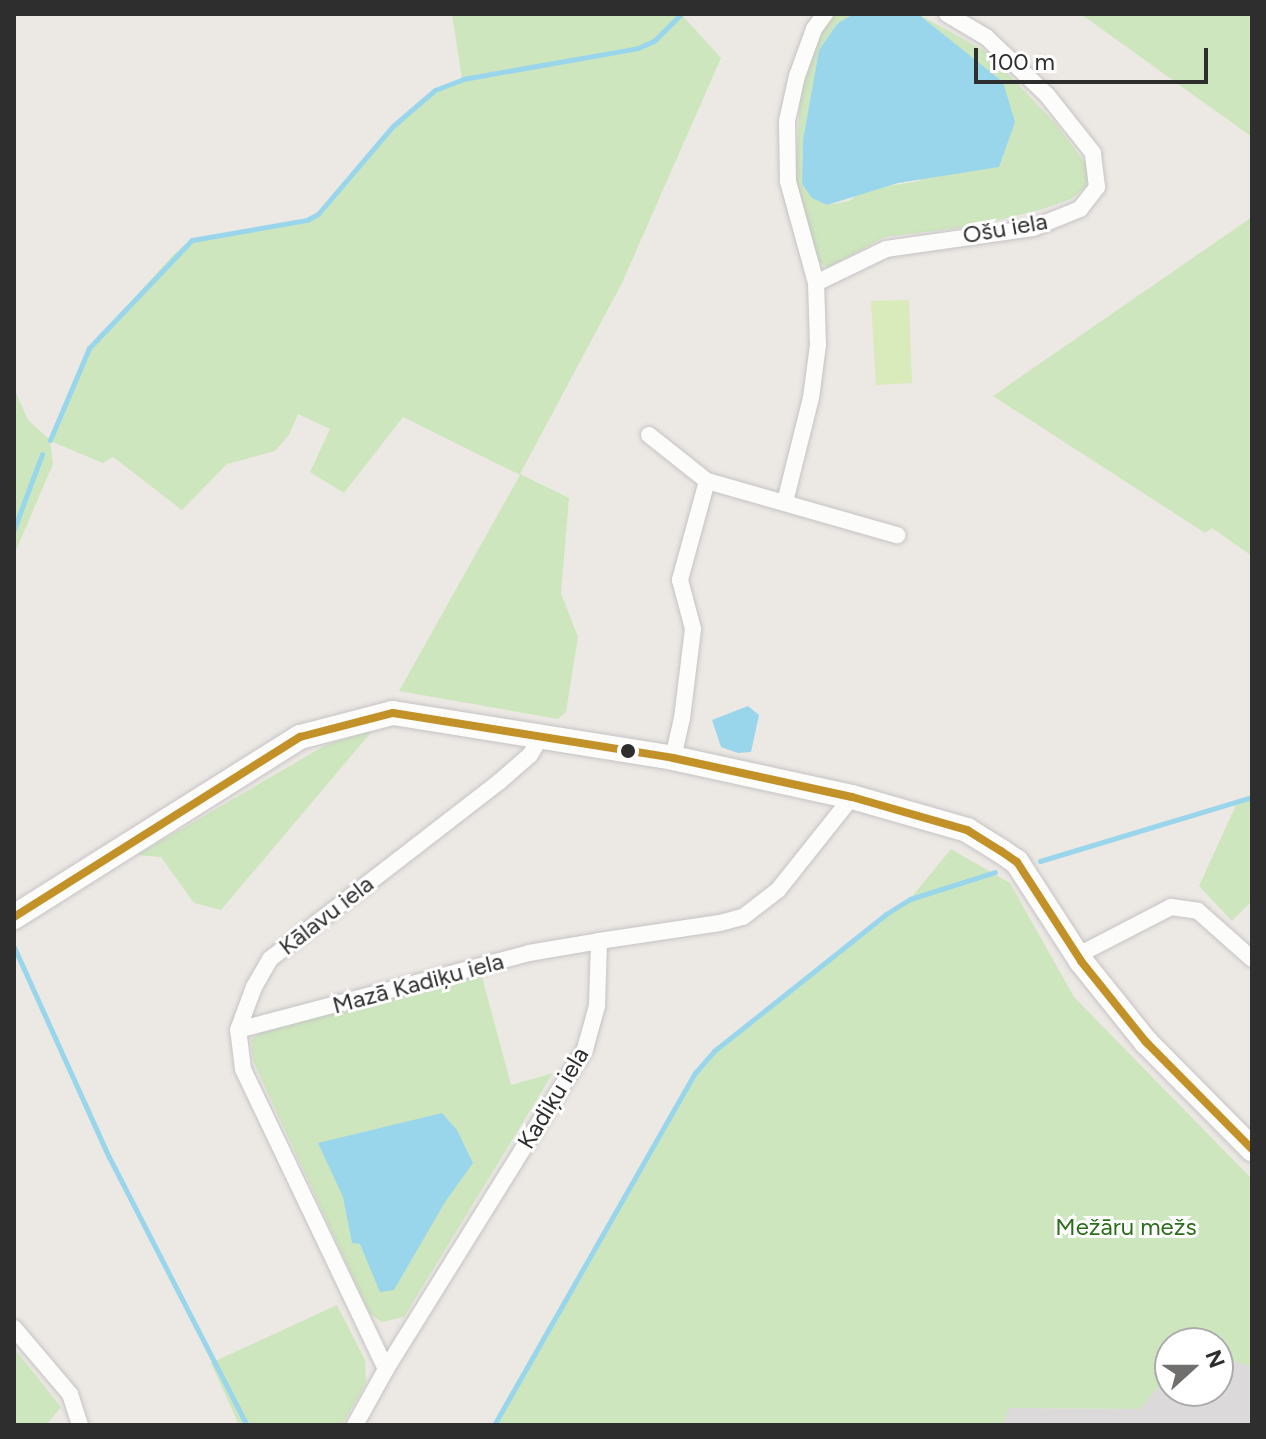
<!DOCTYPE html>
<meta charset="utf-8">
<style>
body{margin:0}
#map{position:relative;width:1266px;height:1439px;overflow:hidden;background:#ece8e4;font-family:Figtree,sans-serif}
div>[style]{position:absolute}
.industrial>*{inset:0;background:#dcd9db}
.green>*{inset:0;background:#cee6be}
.pitch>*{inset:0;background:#d9eabb}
.water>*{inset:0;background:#99d6ec}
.stream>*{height:5px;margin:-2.5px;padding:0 2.5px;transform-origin:2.5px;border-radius:2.5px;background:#99d6ec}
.roads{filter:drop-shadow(0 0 2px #c5c4c5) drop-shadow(0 0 2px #c5c4c5)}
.street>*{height:16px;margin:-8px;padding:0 8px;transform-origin:8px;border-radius:8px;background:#fcfcfb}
.secondary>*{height:24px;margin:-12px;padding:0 12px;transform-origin:12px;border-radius:12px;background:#fcfcfb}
.bus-1>*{height:8px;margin:-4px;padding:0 4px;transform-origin:4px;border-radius:4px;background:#c29229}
.dots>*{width:22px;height:22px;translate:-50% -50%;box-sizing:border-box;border:4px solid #fff;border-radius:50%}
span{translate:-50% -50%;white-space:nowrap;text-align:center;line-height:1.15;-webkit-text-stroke:6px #fff;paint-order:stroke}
.street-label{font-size:24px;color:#2e2e2e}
.park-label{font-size:24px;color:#2c6e1b}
.frame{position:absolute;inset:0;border:16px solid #2e2e2e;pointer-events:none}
.north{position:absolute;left:1154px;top:1327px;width:80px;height:80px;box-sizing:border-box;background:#fff;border:2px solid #ababab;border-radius:50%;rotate:69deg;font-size:22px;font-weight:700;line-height:32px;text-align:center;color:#2e2e2e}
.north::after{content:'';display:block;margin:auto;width:28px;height:36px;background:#706f6e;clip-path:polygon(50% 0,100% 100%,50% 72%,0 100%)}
.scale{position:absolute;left:974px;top:48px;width:234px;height:36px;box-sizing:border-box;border:4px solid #2e2e2e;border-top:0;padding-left:10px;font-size:24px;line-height:28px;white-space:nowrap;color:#2e2e2e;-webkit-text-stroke:6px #fff;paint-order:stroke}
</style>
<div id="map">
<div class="industrial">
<div style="clip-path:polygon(1218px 1355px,1252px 1367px,1252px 1425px,1003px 1425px,1009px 1408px,1139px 1409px,1170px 1373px,1170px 1391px,1218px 1391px)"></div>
</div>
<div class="green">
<div style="clip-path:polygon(452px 14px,681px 14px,721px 58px,622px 283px,520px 474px,569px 498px,561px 593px,578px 637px,566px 712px,558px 719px,399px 691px,520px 475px,403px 417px,344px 493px,310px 472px,330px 429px,298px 414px,289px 435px,275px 451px,227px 464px,182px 510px,113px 457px,103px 463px,50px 441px,53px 464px,14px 555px,14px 388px,28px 420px,50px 440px,89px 348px,174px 254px,192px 240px,307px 220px,318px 214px,393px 126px,435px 90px,462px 79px)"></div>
<div style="clip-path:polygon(836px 14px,853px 14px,837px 24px,819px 50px,803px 140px,802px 184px,813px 198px,827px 205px,849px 201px,864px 190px,919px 181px,1003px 83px,918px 14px,987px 52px,1055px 123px,1089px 168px,1086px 187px,1071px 199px,1043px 209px,975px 226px,885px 237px,827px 268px,812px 256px,794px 192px,801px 86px,819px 30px)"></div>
<div style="clip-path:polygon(1081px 14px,1252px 14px,1252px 137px,1171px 79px)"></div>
<div style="clip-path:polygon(1252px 217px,1252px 556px,1212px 528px,1205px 533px,993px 396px)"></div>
<div style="clip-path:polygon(373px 730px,221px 910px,194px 903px,161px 857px,137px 855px,324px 746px)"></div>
<div style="clip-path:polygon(1252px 800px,1252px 901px,1232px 921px,1199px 886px,1236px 805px)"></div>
<div style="clip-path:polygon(951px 849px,1010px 883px,1074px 997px,1252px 1179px,1252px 1367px,1218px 1355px,1218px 1343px,1170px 1343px,1170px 1373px,1140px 1409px,1009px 1408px,1003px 1425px,494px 1425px,695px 1073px,714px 1051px,885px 914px,910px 899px)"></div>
<div style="clip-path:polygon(481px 973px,511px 1085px,553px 1073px,404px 1317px,382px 1322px,370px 1314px,253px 1061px,251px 1040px,263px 1030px)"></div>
<div style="clip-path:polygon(337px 1305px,365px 1360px,366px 1383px,342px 1425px,239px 1425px,211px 1363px)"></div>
<div style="clip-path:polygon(14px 1348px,61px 1407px,46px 1425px,14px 1425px)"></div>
</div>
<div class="pitch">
<div style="clip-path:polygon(909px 300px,912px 383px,876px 385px,871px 301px)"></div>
</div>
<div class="water">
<div style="clip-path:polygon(853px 14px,918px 14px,1003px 82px,1015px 122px,999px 167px,898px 183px,827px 205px,812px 198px,802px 184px,803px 140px,819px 50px,837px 24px)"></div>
<div style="clip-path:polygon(748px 706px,759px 715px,751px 752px,738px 753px,721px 747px,712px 720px)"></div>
<div style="clip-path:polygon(442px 1113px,457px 1130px,473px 1163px,445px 1202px,394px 1290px,380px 1292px,360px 1244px,352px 1243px,343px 1197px,318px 1143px)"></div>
</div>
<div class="stream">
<div style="left:50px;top:440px;width:100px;rotate:-67deg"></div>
<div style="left:89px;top:348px;width:149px;rotate:-46.4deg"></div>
<div style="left:192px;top:240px;width:117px;rotate:-9.9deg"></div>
<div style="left:307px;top:220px;width:13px;rotate:-29deg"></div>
<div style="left:318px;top:214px;width:116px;rotate:-49.6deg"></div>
<div style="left:393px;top:126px;width:55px;rotate:-40.6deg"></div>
<div style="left:435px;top:90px;width:30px;rotate:-21deg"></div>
<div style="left:463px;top:79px;width:178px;rotate:-10deg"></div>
<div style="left:638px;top:48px;width:17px;rotate:-24deg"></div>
<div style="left:654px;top:41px;width:38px;rotate:-45deg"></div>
<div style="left:14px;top:529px;width:80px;rotate:-69.5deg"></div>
<div style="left:1040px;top:861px;width:221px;rotate:-16.8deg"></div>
<div style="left:14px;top:947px;width:230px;rotate:65.7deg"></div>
<div style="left:109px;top:1157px;width:301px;rotate:62.8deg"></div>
<div style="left:494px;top:1425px;width:405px;rotate:-60.3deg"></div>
<div style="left:695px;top:1073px;width:29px;rotate:-49deg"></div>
<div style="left:714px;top:1051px;width:220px;rotate:-38.5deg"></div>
<div style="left:886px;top:914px;width:28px;rotate:-32deg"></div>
<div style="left:910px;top:899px;width:89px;rotate:-17.6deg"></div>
</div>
<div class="roads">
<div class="street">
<div style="left:816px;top:283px;width:78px;rotate:-25.9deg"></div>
<div style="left:886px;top:249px;width:148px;rotate:-8.1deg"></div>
<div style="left:1033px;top:228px;width:51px;rotate:-22deg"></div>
<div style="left:1080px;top:209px;width:28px;rotate:-52deg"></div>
<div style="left:1097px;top:187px;width:34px;rotate:-97deg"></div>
<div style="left:1093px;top:153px;width:74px;rotate:-128.4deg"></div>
<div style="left:1047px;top:95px;width:84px;rotate:-136.4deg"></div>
<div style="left:986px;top:37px;width:45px;rotate:-149.5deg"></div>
<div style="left:649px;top:435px;width:74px;rotate:38.4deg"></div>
<div style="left:707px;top:481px;width:103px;rotate:105.3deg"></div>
<div style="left:680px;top:580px;width:51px;rotate:75.1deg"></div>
<div style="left:693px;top:629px;width:90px;rotate:97deg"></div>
<div style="left:682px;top:718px;width:41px;rotate:102.7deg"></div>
<div style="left:707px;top:481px;width:198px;rotate:15.9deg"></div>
<div style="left:785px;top:502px;width:107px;rotate:-76deg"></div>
<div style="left:811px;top:398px;width:53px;rotate:-82.5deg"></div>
<div style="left:818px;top:345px;width:62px;rotate:-91.8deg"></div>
<div style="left:816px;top:283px;width:106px;rotate:-105.4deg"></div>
<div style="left:788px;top:181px;width:60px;rotate:-91deg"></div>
<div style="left:787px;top:121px;width:46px;rotate:-77.5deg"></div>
<div style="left:797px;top:76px;width:50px;rotate:-70.1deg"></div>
<div style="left:814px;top:29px;width:19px;rotate:-54deg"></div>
<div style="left:1081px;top:961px;width:11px;rotate:-63deg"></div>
<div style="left:1086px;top:951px;width:96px;rotate:-27.4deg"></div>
<div style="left:1171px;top:907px;width:27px;rotate:8deg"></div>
<div style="left:1198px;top:911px;width:72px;rotate:41.6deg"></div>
<div style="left:238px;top:1030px;width:301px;rotate:-14.8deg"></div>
<div style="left:529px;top:953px;width:71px;rotate:-9.7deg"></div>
<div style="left:14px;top:1328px;width:87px;rotate:49.7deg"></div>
<div style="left:70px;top:1394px;width:33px;rotate:72deg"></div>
<div style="left:386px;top:1369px;width:332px;rotate:-115.5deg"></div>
<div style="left:243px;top:1069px;width:39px;rotate:-97deg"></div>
<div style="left:238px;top:1030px;width:46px;rotate:-69.6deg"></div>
<div style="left:254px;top:987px;width:32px;rotate:-60deg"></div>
<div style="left:270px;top:959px;width:289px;rotate:-37.7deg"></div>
<div style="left:499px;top:782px;width:41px;rotate:-41.1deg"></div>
<div style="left:530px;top:755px;width:21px;rotate:-59deg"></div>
<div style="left:355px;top:1425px;width:64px;rotate:-61deg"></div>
<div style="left:386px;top:1369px;width:377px;rotate:-58.1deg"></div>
<div style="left:585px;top:1049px;width:45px;rotate:-74.4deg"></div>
<div style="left:597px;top:1006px;width:65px;rotate:-88.2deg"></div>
<div style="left:599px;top:941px;width:122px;rotate:-8.5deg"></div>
<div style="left:720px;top:923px;width:24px;rotate:-15deg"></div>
<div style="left:743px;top:917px;width:44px;rotate:-37.6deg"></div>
<div style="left:778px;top:890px;width:119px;rotate:-51.5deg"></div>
</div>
<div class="secondary">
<div style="left:14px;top:917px;width:338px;rotate:-32.2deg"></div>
<div style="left:300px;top:737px;width:96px;rotate:-14.5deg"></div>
<div style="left:393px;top:713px;width:284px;rotate:9.1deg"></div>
<div style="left:673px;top:758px;width:183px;rotate:12.3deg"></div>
<div style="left:852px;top:797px;width:120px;rotate:16deg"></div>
<div style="left:967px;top:830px;width:40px;rotate:32deg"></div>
<div style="left:1001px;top:851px;width:19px;rotate:35deg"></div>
<div style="left:1017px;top:862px;width:118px;rotate:57.1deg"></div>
<div style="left:1081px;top:961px;width:104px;rotate:51.3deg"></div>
<div style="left:1146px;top:1042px;width:151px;rotate:45.3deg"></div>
</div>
</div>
<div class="bus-1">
<div style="left:14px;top:917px;width:338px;rotate:-32.2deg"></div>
<div style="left:300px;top:737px;width:96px;rotate:-14.5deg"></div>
<div style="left:393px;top:713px;width:284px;rotate:9.1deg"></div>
<div style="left:673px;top:758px;width:183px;rotate:12.3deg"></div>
<div style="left:852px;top:797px;width:120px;rotate:16deg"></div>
<div style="left:967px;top:830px;width:40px;rotate:32deg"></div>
<div style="left:1001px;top:851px;width:19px;rotate:35deg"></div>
<div style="left:1017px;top:862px;width:118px;rotate:57.1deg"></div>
<div style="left:1081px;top:961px;width:104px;rotate:51.3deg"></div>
<div style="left:1146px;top:1042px;width:151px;rotate:45.3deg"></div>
</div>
<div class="dots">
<div style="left:628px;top:751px;background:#2e2e2e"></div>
</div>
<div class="street-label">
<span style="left:1005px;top:228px;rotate:-10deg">Ošu iela</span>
<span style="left:326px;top:915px;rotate:-38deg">Kālavu iela</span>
<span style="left:418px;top:983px;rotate:-15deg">Mazā Kadiķu iela</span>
<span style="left:553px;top:1098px;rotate:-59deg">Kadiķu iela</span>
</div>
<div class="park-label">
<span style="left:1126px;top:1227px">Mežāru mežs</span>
</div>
<div class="frame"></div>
<div class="north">N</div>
<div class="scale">100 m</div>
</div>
